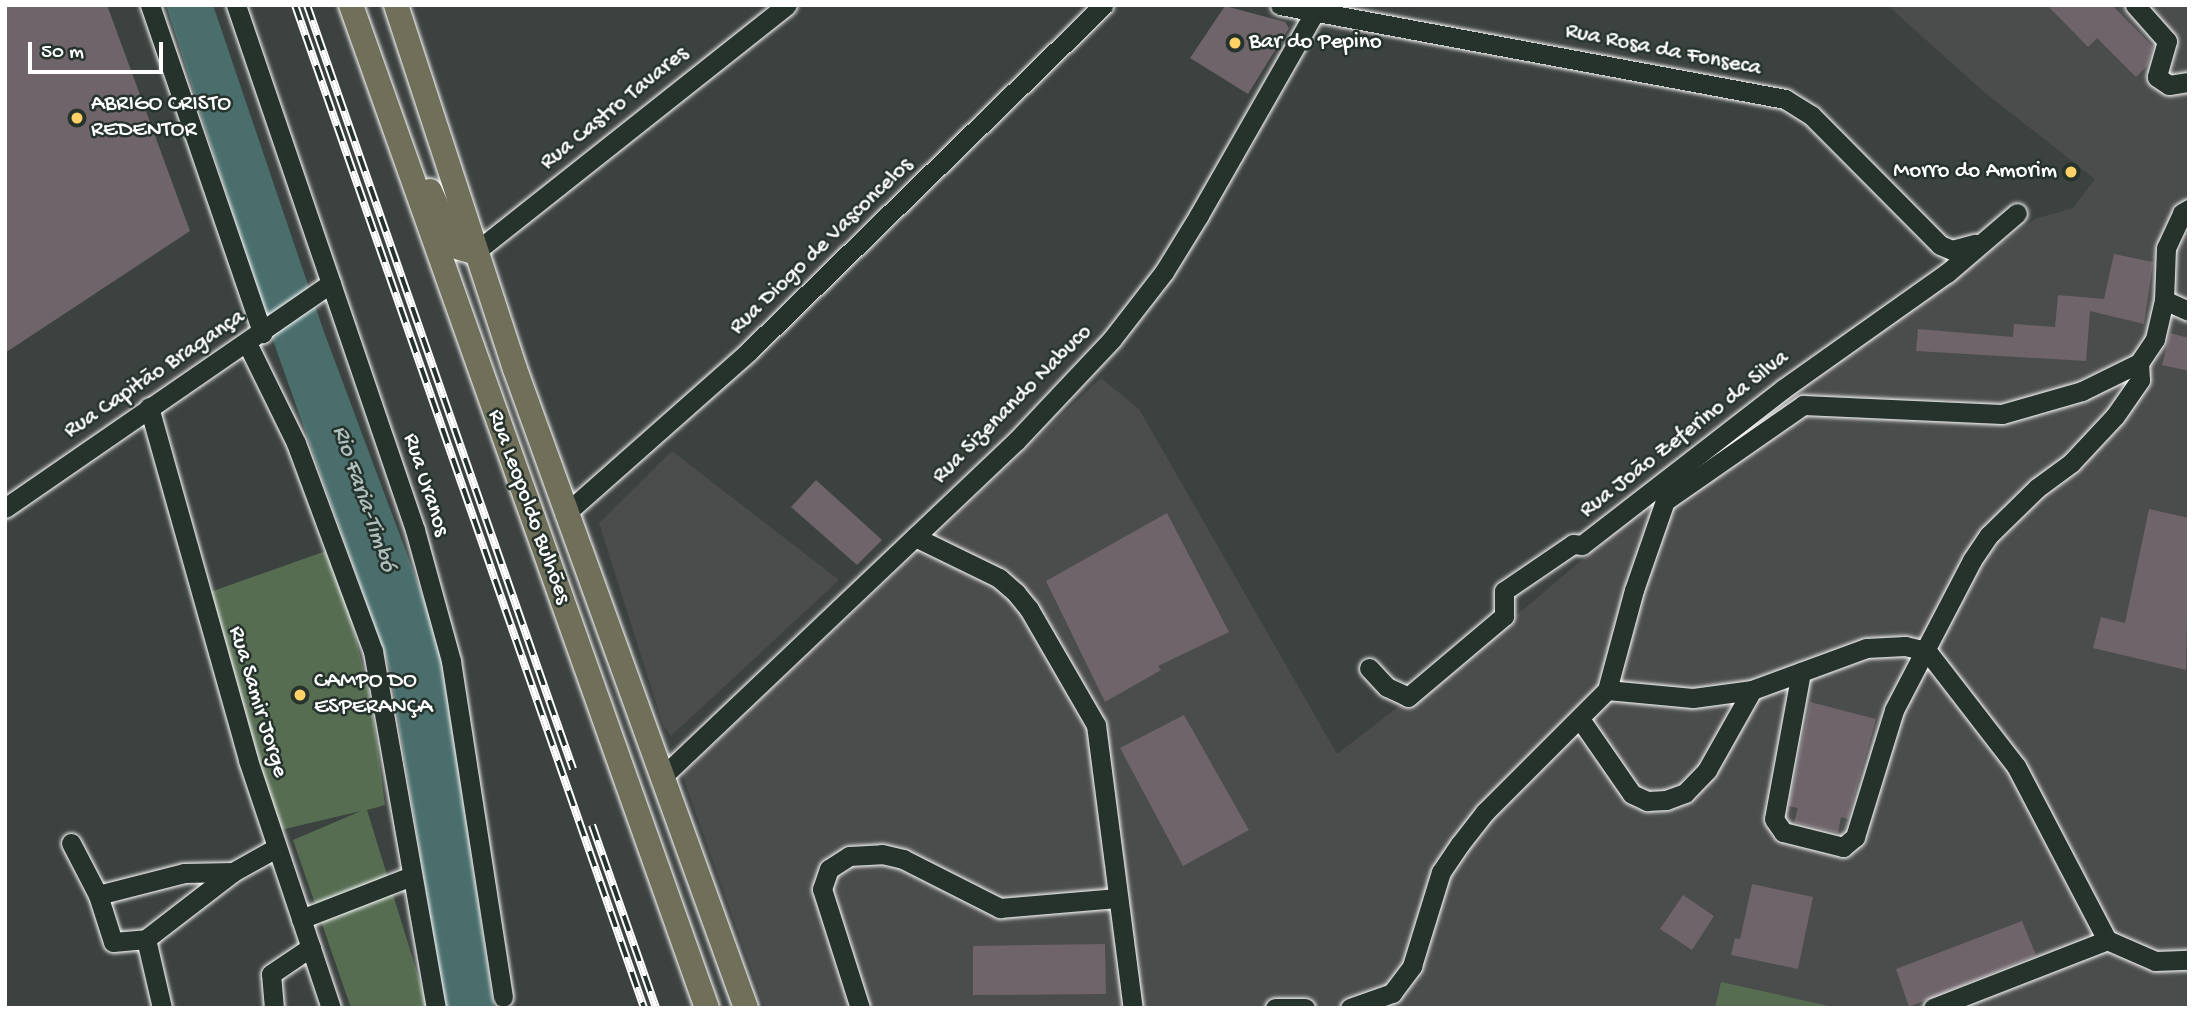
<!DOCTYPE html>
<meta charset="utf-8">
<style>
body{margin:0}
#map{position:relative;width:2194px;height:1013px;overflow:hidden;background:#3c423f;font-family:"Gochi Hand",sans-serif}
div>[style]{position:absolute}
.built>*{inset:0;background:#4b4c4c}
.green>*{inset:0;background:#566d52}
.water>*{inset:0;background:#496e6c}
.building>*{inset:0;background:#6e646a}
.roads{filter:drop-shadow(0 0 2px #fff) drop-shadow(0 0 2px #fff)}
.minor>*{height:19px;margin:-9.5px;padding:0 9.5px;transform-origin:9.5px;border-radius:9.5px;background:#26332d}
.major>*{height:24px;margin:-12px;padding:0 12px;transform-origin:12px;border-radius:12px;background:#706f59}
.rail>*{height:8px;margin-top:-4px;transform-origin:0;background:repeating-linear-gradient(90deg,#26332d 0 16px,#fff 0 32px);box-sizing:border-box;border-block:2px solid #fff}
.dots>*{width:19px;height:19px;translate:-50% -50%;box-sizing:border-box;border:4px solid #26332d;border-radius:50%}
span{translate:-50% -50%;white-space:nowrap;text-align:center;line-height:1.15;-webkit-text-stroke:5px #26332d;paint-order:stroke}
.poi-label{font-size:23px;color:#fff}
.left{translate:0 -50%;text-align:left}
.right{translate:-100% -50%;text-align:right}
.street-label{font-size:23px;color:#fff}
.water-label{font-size:24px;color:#adbebd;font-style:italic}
.frame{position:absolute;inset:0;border:7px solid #fff;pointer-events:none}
.scale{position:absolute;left:28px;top:42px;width:135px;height:32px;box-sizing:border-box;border:4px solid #fff;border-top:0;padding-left:9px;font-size:21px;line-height:24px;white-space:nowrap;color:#fff;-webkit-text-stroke:5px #26332d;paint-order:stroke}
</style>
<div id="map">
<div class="built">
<div style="clip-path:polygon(1887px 5px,2189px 5px,2189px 1008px,765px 1008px,682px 774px,1101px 378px,1139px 409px,1337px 754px,1507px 623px,1719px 445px,2018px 231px,2035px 219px,2073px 208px,2095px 179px,1984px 92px)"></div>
<div style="clip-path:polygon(672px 451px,839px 580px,671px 736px,663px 725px,599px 523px)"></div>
</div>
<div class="green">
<div style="clip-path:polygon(326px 551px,350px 614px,372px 705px,385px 805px,367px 810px,428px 1008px,351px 1008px,293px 840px,361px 811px,272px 832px,199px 596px)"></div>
<div style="clip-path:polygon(1721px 982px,1838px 1008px,1715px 1008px)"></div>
</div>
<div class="water">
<div style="clip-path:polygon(166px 5px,213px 5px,324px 332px,438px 637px,494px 1008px,445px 1008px,390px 670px,275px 346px)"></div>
</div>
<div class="building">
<div style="clip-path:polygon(5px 5px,107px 5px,190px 231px,5px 353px)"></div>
<div style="clip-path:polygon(2047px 5px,2112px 5px,2153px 47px,2147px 66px,2136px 77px,2097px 38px,2088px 47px)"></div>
<div style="clip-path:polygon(1225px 6px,1285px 22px,1289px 28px,1248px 94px,1190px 58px)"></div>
<div style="clip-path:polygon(2114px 254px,2153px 262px,2144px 324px,2090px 311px,2086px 361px,1916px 351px,1918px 329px,2013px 337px,2014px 324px,2055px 327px,2058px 295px,2104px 299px)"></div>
<div style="clip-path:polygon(2170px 333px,2189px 338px,2189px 371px,2162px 365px)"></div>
<div style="clip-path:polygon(816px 480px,882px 540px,857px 565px,791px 507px)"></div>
<div style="clip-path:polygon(2149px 509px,2189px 518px,2186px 670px,2093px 648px,2101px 617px,2125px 623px)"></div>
<div style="clip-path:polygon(1167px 513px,1229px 632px,1158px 666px,1161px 670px,1105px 702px,1046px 581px)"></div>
<div style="clip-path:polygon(1810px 702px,1876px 719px,1848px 819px,1841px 817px,1838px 833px,1794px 822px,1798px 808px,1789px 806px)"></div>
<div style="clip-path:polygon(1184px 715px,1249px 830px,1183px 866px,1120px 748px)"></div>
<div style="clip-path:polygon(1752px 884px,1813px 897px,1798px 969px,1731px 955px,1735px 938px,1740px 939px)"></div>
<div style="clip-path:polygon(1683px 895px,1714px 916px,1692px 950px,1660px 929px)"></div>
<div style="clip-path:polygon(2022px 921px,2036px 955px,1909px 1007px,1896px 969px)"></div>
<div style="clip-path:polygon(1105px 944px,1106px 994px,973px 995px,973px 946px)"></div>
</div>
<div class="roads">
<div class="minor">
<div style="left:150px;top:5px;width:347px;rotate:71.1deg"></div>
<div style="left:236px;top:5px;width:555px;rotate:71.17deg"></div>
<div style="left:415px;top:530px;width:136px;rotate:74.6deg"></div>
<div style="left:451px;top:661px;width:340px;rotate:81.2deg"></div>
<div style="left:1280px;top:5px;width:514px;rotate:10.54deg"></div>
<div style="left:1785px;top:99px;width:31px;rotate:32deg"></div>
<div style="left:1811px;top:115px;width:183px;rotate:45.2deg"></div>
<div style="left:1940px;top:245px;width:13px;rotate:23deg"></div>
<div style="left:1952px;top:250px;width:24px;rotate:-15deg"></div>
<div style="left:2135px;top:5px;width:48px;rotate:48.4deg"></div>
<div style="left:2167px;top:41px;width:37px;rotate:106deg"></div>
<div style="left:2157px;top:77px;width:14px;rotate:34deg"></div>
<div style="left:2169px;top:85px;width:20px;rotate:-9deg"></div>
<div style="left:474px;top:253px;width:399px;rotate:-38.4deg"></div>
<div style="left:2164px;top:300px;width:27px;rotate:24deg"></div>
<div style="left:247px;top:343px;width:111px;rotate:63.9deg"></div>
<div style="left:296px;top:443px;width:222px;rotate:69.7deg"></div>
<div style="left:373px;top:651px;width:363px;rotate:80deg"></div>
<div style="left:149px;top:407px;width:367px;rotate:74.3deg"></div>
<div style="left:248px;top:760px;width:262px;rotate:71.5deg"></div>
<div style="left:5px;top:508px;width:396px;rotate:-34.6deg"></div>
<div style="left:565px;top:514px;width:244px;rotate:-41.5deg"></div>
<div style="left:748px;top:352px;width:496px;rotate:-44.3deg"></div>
<div style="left:915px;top:537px;width:93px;rotate:26deg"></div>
<div style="left:999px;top:578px;width:23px;rotate:41deg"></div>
<div style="left:1016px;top:593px;width:21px;rotate:51deg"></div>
<div style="left:1029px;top:609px;width:134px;rotate:60deg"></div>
<div style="left:1096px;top:725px;width:285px;rotate:82.6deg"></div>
<div style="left:1369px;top:668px;width:26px;rotate:47deg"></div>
<div style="left:1387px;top:687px;width:23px;rotate:25deg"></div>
<div style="left:1408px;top:697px;width:126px;rotate:-40.2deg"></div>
<div style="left:1504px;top:616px;width:25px;rotate:-90deg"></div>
<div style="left:1504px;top:591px;width:83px;rotate:-34.3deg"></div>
<div style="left:1573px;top:544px;width:9px;rotate:6deg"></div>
<div style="left:1582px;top:545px;width:254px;rotate:-37.8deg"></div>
<div style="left:1783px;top:389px;width:201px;rotate:-35.3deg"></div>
<div style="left:1947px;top:273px;width:92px;rotate:-40.6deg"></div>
<div style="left:1801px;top:672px;width:149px;rotate:100.4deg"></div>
<div style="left:1774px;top:819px;width:16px;rotate:55deg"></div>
<div style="left:1783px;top:832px;width:62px;rotate:14deg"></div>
<div style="left:1843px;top:847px;width:16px;rotate:-40deg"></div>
<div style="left:1855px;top:837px;width:133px;rotate:-72.9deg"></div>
<div style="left:1894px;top:710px;width:169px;rotate:-62.5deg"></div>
<div style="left:1972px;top:560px;width:30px;rotate:-56deg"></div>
<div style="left:1989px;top:535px;width:67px;rotate:-44.4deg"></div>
<div style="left:2037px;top:488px;width:42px;rotate:-36.3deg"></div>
<div style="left:2071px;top:463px;width:64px;rotate:-46.9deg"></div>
<div style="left:2115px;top:416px;width:44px;rotate:-55.2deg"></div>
<div style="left:2140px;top:380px;width:17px;rotate:-93deg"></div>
<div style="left:1607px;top:690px;width:86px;rotate:5.3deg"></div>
<div style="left:1693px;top:698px;width:60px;rotate:-7.7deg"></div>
<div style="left:1752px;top:690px;width:121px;rotate:-20.2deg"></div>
<div style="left:1866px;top:648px;width:39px;rotate:-3deg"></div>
<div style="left:1905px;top:646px;width:23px;rotate:13deg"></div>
<div style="left:1927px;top:651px;width:145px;rotate:52.3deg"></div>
<div style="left:2016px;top:766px;width:196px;rotate:62.4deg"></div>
<div style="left:2107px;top:940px;width:52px;rotate:23.6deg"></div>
<div style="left:2155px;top:961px;width:34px;rotate:-2deg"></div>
<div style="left:1580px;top:719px;width:91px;rotate:55.3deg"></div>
<div style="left:1632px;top:794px;width:17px;rotate:25deg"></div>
<div style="left:1647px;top:801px;width:19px;rotate:-3deg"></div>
<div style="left:1666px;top:800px;width:20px;rotate:-20deg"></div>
<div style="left:1685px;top:793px;width:32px;rotate:-46deg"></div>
<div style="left:1707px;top:770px;width:92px;rotate:-60.6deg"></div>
<div style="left:663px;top:776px;width:487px;rotate:-43.5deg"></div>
<div style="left:1016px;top:441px;width:140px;rotate:-46.7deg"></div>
<div style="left:1112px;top:339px;width:85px;rotate:-52.2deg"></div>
<div style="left:1164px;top:272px;width:67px;rotate:-58.4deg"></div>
<div style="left:1199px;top:215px;width:242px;rotate:-60.3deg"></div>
<div style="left:71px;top:843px;width:59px;rotate:62.6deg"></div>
<div style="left:98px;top:895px;width:49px;rotate:72.3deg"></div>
<div style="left:113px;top:942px;width:33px;rotate:-5deg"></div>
<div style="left:146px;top:939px;width:110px;rotate:-37.6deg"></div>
<div style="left:233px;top:872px;width:49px;rotate:-29.2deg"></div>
<div style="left:98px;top:895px;width:89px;rotate:-14.3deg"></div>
<div style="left:184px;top:873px;width:49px;rotate:-1.2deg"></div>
<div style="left:301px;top:919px;width:119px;rotate:-21.2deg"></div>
<div style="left:146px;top:939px;width:71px;rotate:76.9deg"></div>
<div style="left:274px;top:1008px;width:34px;rotate:-95deg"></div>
<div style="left:271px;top:974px;width:48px;rotate:-34deg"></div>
<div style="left:860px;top:1008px;width:125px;rotate:-107.7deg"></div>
<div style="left:822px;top:889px;width:21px;rotate:-71deg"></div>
<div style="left:829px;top:869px;width:24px;rotate:-33deg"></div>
<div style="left:849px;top:856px;width:33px;rotate:-3deg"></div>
<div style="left:882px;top:854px;width:22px;rotate:13deg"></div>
<div style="left:903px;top:859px;width:109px;rotate:26.8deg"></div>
<div style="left:1000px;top:908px;width:117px;rotate:-4.9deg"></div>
<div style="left:1275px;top:1008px;width:30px"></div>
<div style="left:1350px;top:1008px;width:45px;rotate:-19.7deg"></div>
<div style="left:1392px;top:993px;width:34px;rotate:-53deg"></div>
<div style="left:1412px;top:966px;width:98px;rotate:-72.9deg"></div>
<div style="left:1441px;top:872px;width:34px;rotate:-56deg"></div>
<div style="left:1460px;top:844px;width:41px;rotate:-52deg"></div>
<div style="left:1485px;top:812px;width:173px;rotate:-45deg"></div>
<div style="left:1607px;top:690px;width:104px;rotate:-74.9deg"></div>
<div style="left:1634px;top:590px;width:94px;rotate:-70.8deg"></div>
<div style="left:1665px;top:501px;width:168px;rotate:-34.8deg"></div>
<div style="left:1803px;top:405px;width:199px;rotate:2.6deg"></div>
<div style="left:2002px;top:414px;width:83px;rotate:-16deg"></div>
<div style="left:2082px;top:391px;width:64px;rotate:-26.2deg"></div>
<div style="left:2139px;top:363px;width:29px;rotate:-56deg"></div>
<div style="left:2155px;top:339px;width:40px;rotate:-77deg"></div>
<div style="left:2164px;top:300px;width:52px;rotate:-87.8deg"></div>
<div style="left:2166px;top:248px;width:38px;rotate:-65deg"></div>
<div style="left:2182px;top:213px;width:8px;rotate:-30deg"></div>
<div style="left:1933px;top:1008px;width:187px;rotate:-21.3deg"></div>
</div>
<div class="major">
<div style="left:351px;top:5px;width:1064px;rotate:70.46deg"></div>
<div style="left:396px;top:5px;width:383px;rotate:71.9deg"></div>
<div style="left:515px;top:369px;width:679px;rotate:70.12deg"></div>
<div style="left:430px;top:191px;width:48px;rotate:65.6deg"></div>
<div style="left:450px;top:235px;width:16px;rotate:52deg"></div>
<div style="left:460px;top:248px;width:14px;rotate:17deg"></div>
</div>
</div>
<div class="rail">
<div style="left:295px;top:5px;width:1062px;rotate:70.81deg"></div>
<div style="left:307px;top:5px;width:809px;rotate:70.8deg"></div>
<div style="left:592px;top:825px;width:194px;rotate:70.7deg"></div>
</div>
<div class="dots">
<div style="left:1235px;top:43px;background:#ffd166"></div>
<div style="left:77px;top:118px;background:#ffd166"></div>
<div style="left:2071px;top:172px;background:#ffd166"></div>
<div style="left:300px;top:695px;background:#ffd166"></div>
</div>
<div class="poi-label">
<span class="left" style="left:1249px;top:43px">Bar do Pepino</span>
<span class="left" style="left:91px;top:118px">ABRIGO CRISTO<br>REDENTOR</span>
<span class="right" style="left:2057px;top:172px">Morro do Amorim</span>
<span class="left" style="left:314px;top:695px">CAMPO DO<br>ESPERANÇA</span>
</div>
<div class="street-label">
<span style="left:1663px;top:51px;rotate:11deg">Rua Rosa da Fonseca</span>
<span style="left:615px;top:109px;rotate:-39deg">Rua Castro Tavares</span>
<span style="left:822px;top:247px;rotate:-44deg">Rua Diogo de Vasconcelos</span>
<span style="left:155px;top:375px;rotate:-34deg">Rua Capitão Bragança</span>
<span style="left:1013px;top:405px;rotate:-45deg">Rua Sizenando Nabuco</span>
<span style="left:1685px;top:435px;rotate:-38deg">Rua João Zeferino da Silva</span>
<span style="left:425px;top:485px;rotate:72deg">Rua Uranos</span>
<span style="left:528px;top:507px;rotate:70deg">Rua Leopoldo Bulhões</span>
<span style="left:257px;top:702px;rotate:73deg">Rua Samir Jorge</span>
</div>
<div class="water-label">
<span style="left:363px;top:499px;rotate:71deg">Rio Faria-Timbó</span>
</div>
<div class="frame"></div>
<div class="scale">50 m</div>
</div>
